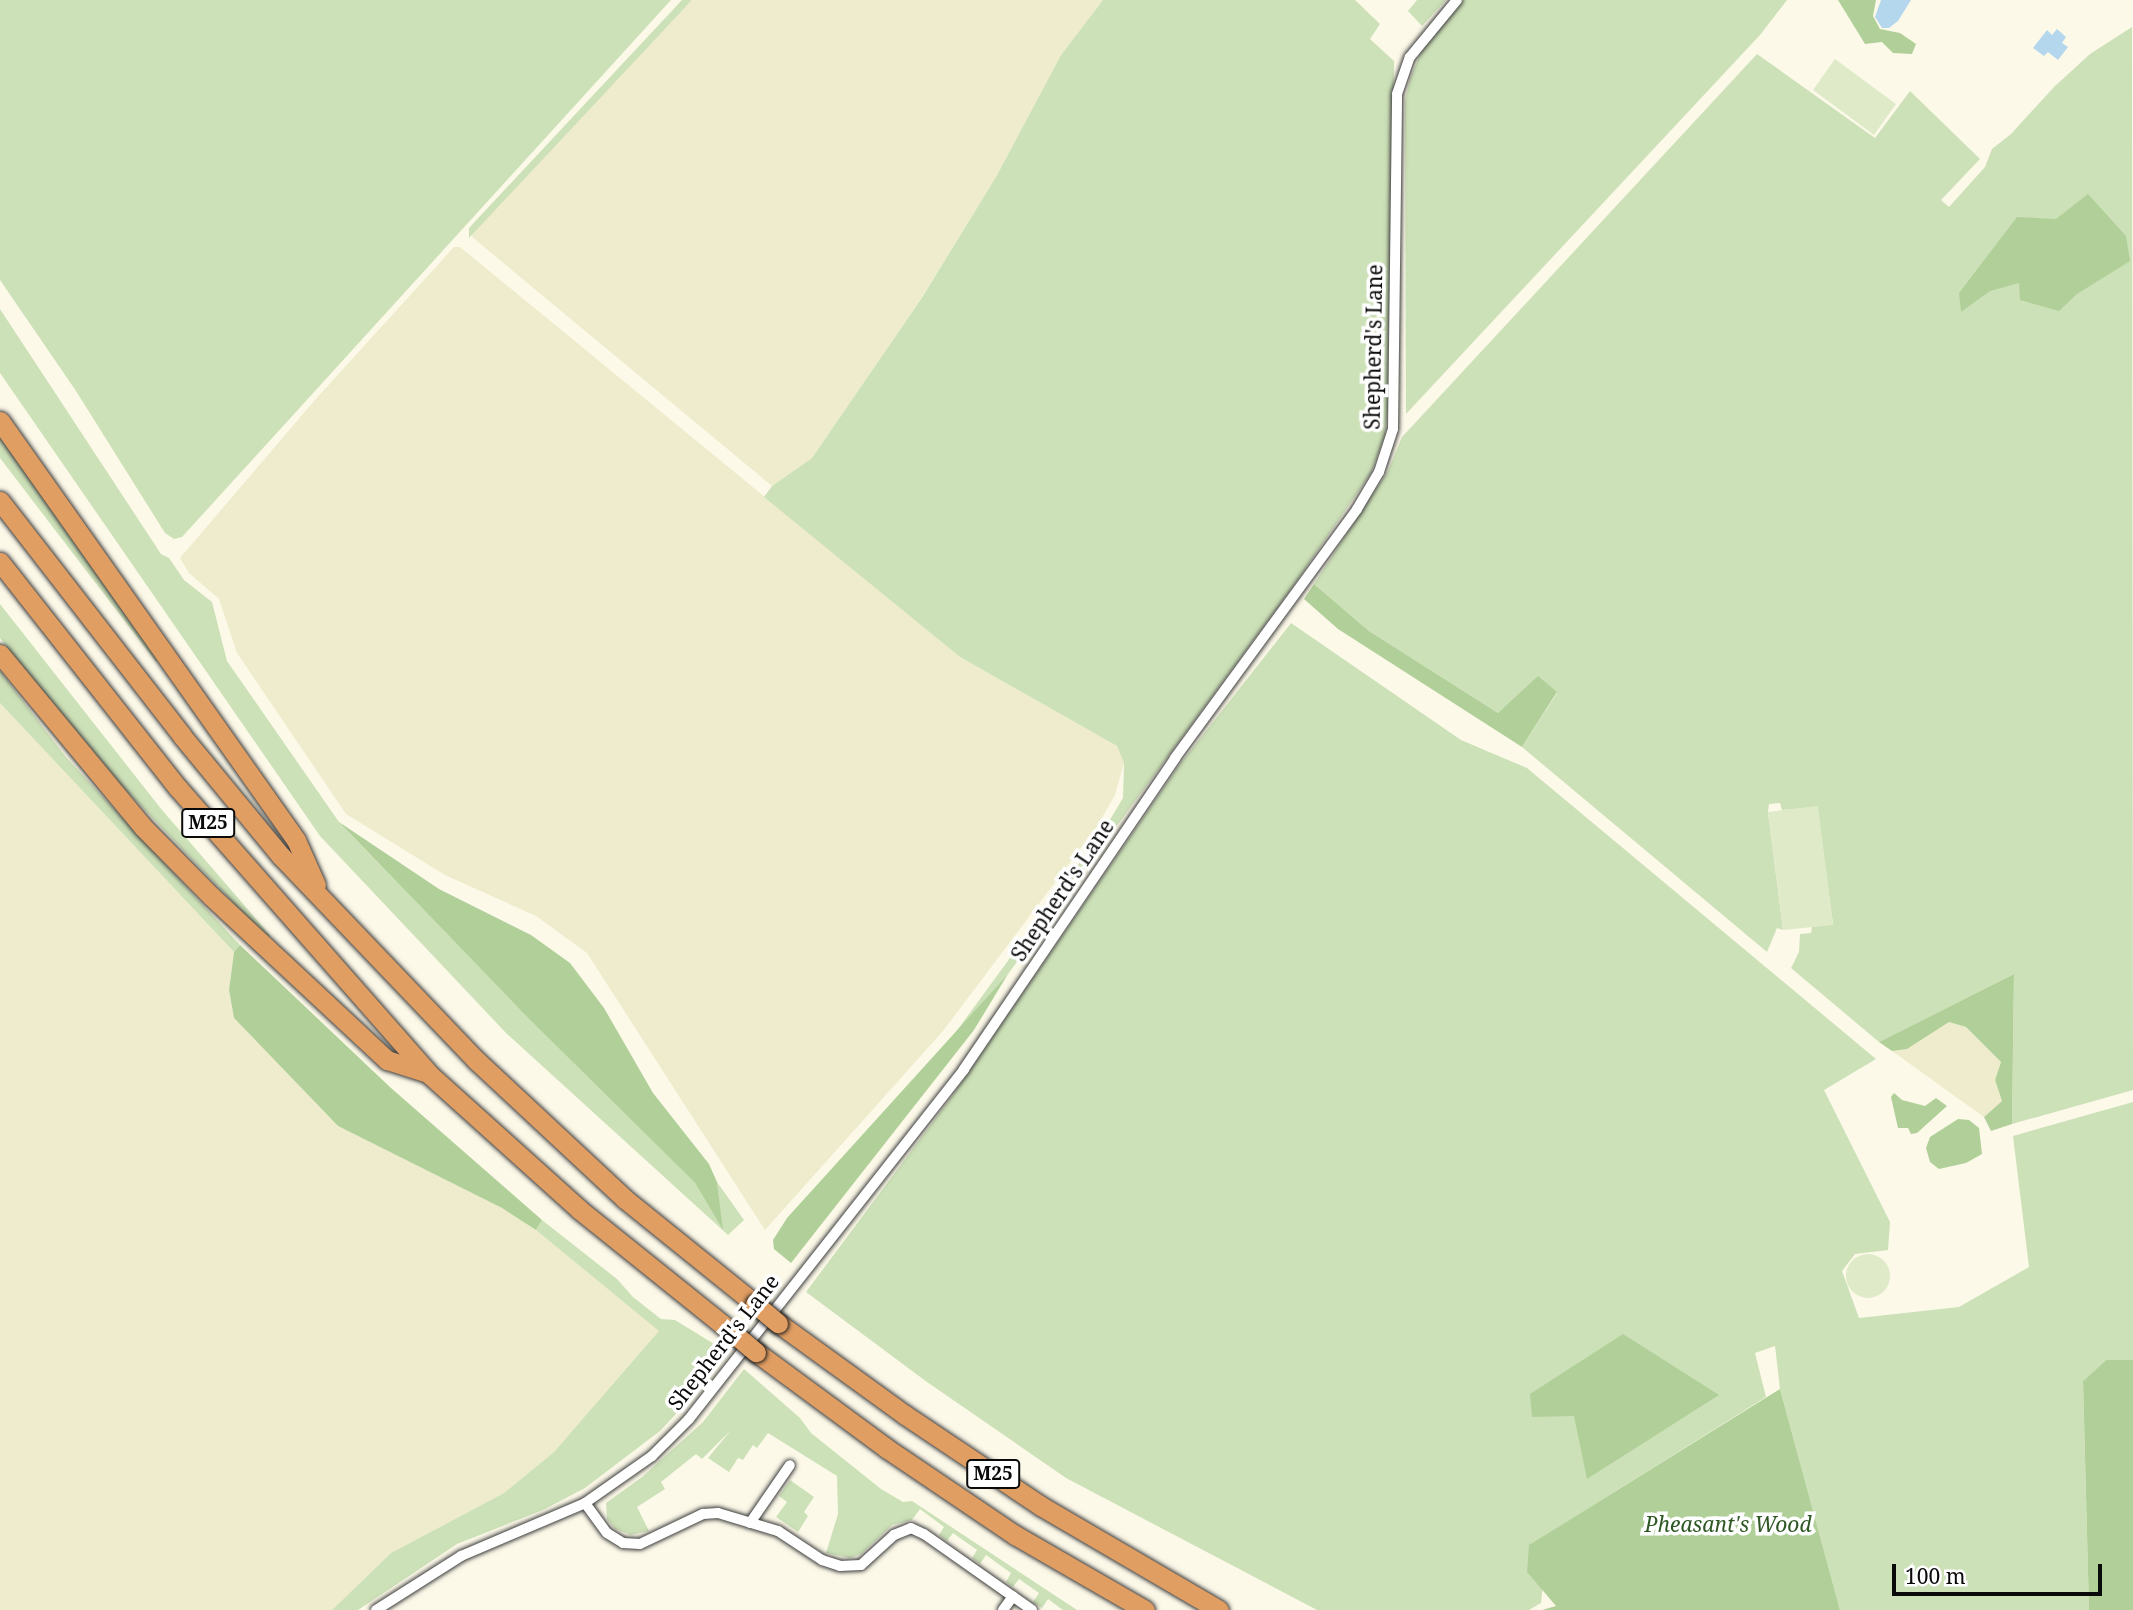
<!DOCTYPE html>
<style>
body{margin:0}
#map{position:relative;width:2133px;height:1610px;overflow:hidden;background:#fcf9e9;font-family:"Noto Serif",serif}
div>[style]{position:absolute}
.farmland>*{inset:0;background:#eeeccd}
.green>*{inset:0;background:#cde1b8}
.forest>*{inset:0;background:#b1d099}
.pitch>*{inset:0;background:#deeac8}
.round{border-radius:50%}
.water>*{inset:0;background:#b4d7ed}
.roads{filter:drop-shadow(0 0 2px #3d3d3d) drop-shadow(0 0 2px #3d3d3d)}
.street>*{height:10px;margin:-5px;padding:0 5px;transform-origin:5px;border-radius:5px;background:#fff}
.highway>*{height:19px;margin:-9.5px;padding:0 9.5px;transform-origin:9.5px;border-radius:9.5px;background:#e19e63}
.bridges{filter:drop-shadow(0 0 2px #1b1b1b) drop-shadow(0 0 2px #1b1b1b)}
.highway-bridge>*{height:19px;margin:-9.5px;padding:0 9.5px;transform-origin:9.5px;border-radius:9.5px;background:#e19e63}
span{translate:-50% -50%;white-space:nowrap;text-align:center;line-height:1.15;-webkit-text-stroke:7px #fff;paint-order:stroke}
.shield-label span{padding:2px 5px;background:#fff;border:2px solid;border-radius:5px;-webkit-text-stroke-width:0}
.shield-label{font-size:19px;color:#0a0a0a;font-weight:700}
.street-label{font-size:21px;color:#0a0a0a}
.park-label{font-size:21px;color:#2e5724;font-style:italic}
.scale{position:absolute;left:1892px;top:1564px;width:210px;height:32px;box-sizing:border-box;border:4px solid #0a0a0a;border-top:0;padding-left:9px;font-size:21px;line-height:24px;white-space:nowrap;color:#0a0a0a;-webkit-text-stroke:5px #fff;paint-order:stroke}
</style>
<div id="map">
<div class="farmland">
<div style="clip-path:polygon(692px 0,1103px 0,1061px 55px,996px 177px,918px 303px,812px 458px,772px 486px,472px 237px,475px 227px)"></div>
<div style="clip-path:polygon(454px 247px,460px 247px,960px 657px,1117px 746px,1124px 763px,1115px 795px,1096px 828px,943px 1031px,765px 1230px,587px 953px,536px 916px,445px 875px,346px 814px,237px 653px,219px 599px,189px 573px,180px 558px,314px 401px)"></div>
<div style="clip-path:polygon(0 703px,234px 952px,229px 990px,234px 1018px,338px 1126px,502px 1208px,536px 1230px,660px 1331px,554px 1452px,504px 1493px,391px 1553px,332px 1610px,0 1610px)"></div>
<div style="clip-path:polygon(1949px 1022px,1966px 1027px,2001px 1062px,1995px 1080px,2002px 1101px,1984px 1117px,1892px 1051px,1907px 1049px)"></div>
</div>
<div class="green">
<div style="clip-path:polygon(0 0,671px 0,182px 537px,174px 539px,165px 533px,76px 391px,0 280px)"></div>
<div style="clip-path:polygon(682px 0,692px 0,469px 238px,469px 228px)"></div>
<div style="clip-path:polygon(1103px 0,1355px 0,1380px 24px,1370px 39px,1394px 61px,1390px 392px,1385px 435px,1371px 473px,1291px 589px,1008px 974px,953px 1036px,1105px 828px,1123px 798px,1124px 763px,1117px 746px,960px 657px,764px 497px,772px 486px,812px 458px,921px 299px,996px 177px,1061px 55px)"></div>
<div style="clip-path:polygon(1417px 0,1446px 0,1422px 26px,1408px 11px)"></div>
<div style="clip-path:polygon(1463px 0,1787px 0,1760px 35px,1406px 414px,1405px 101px,1410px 79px,1421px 52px)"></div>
<div style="clip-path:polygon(2132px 27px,2133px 1090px,2012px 1124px,2014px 974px,1879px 1042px,1791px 968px,1799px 952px,1800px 934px,1811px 933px,1812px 927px,1833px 924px,1817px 807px,1782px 810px,1780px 803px,1769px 804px,1768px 812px,1783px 930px,1777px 928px,1767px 952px,1522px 747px,1557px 693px,1538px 677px,1498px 713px,1369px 631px,1314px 584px,1388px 471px,1402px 437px,1757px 54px,1875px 138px,1910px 91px,1980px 159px,1941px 200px,1949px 207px,1985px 167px,1992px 149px,2011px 134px,2054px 87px,2090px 54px)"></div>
<div style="clip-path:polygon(0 309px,161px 554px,169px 558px,184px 580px,212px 602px,227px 661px,339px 822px,527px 1017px,695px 1183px,722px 1228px,717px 1182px,744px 1220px,728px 1235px,506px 1033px,320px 836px,0 373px)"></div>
<div style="clip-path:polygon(0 427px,158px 660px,156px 662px,0 458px)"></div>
<div style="clip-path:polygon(0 604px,162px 810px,270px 935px,267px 938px,101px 764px,34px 683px,0 638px)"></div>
<div style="clip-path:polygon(1291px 623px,1461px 740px,1527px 768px,1876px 1059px,1824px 1090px,1890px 1222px,1888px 1250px,1855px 1254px,1842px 1271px,1859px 1318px,1959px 1307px,2029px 1267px,2013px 1136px,2133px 1102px,2133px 1360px,2106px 1360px,2083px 1381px,2089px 1610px,1840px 1610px,1780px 1389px,1775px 1346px,1755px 1353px,1766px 1397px,1531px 1544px,1545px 1566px,1541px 1603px,1529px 1610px,1317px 1610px,1066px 1478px,927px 1382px,806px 1292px,953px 1095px,1180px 764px)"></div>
<div style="clip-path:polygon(0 671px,66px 757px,240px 945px,234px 952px,0 703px)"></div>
<div style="clip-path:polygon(542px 1220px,617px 1279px,633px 1297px,661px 1319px,675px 1320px,727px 1352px,705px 1383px,660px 1431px,585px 1488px,543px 1510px,457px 1544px,358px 1610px,332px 1610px,391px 1553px,504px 1493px,554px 1452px,659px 1331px,536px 1230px)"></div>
<div style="clip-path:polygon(744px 1369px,800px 1418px,811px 1433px,881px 1489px,903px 1502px,912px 1501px,1077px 1610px,1063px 1610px,1048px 1599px,1042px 1608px,1033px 1602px,1039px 1593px,1019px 1579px,1013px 1587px,1006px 1582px,1011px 1573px,986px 1555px,980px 1564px,972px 1558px,977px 1550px,953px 1533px,947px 1541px,939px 1535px,944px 1527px,920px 1509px,912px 1520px,892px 1525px,861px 1554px,850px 1558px,826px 1553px,838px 1514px,837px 1476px,768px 1433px,757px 1448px,753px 1445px,743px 1460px,738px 1458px,729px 1472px,708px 1458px,731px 1430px,702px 1459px,696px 1454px,661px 1482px,665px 1489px,637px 1507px,649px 1531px,631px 1535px,615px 1529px,607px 1519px,606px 1503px,642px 1477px,703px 1422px)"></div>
<div style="clip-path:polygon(790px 1480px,814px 1497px,804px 1512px,808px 1516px,798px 1532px,776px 1517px,787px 1502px,779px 1496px)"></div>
</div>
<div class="forest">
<div style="clip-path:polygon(1838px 0,1876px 0,1873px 16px,1880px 29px,1900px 33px,1916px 44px,1912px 54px,1893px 53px,1882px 42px,1865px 44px)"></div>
<div style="clip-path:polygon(2088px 194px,2126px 236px,2130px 261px,2077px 294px,2059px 311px,2020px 300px,2019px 283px,1990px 291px,1961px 312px,1959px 293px,2017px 217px,2056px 219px)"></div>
<div style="clip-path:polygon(1314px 584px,1369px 631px,1498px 713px,1538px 676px,1557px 692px,1522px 747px,1338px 629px,1304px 599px)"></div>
<div style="clip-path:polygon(339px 822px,439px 889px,531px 935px,570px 963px,604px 1008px,653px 1093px,709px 1164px,717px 1182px,723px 1230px,695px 1183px,527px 1017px)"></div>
<div style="clip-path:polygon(240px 945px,391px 1088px,542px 1220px,536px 1230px,502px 1208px,338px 1126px,234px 1018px,229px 990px,234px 952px)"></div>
<div style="clip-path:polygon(1008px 974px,974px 1030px,791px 1263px,774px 1249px,773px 1240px,787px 1218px)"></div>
<div style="clip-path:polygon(2014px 974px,2012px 1124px,1991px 1131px,1984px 1117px,2002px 1101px,1995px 1080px,2001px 1062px,1966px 1027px,1949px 1022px,1907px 1049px,1892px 1051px,1879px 1042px)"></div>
<div style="clip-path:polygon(1894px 1093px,1902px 1100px,1925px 1106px,1936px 1098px,1947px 1106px,1917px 1133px,1911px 1134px,1908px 1128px,1898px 1128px,1891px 1097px)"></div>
<div style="clip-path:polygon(1958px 1119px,1969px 1120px,1979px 1128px,1982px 1154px,1966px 1163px,1939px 1169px,1930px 1162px,1926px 1148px,1930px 1137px)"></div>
<div style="clip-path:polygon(1623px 1334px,1719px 1395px,1587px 1479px,1574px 1416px,1532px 1417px,1530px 1394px)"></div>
<div style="clip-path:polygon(2106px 1360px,2133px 1360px,2133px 1610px,2089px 1610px,2083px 1381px)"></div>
<div style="clip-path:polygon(1780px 1389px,1840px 1610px,1542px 1610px,1556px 1606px,1527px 1572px,1529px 1545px)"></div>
</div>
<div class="pitch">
<div style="clip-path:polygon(1835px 59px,1896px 104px,1874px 135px,1813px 90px)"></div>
<div style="clip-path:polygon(1818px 806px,1833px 925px,1783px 930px,1768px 812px)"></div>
<div class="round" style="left:1846px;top:1254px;width:44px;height:44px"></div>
</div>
<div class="water">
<div style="clip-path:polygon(1881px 0,1911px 0,1898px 21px,1889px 28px,1882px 28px,1875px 17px)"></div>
<div style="clip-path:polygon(2057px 29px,2066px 37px,2062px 43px,2068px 47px,2058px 60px,2048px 52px,2044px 56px,2033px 48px,2047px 30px,2052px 35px)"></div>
</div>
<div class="roads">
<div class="street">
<div style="left:585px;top:1503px;width:37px;rotate:54deg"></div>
<div style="left:607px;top:1533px;width:19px;rotate:32deg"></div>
<div style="left:623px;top:1543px;width:17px;rotate:3deg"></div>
<div style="left:640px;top:1544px;width:70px;rotate:-25.5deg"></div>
<div style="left:703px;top:1514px;width:15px;rotate:-4deg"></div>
<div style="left:718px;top:1513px;width:63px;rotate:16.7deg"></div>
<div style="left:778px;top:1531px;width:53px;rotate:33.4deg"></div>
<div style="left:822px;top:1560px;width:19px;rotate:18deg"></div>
<div style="left:840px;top:1566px;width:21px;rotate:-3deg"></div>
<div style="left:861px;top:1565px;width:45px;rotate:-42.3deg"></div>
<div style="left:894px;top:1535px;width:18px;rotate:-22deg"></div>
<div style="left:911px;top:1528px;width:14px;rotate:25deg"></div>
<div style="left:924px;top:1534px;width:132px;rotate:35.1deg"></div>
<div style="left:750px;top:1523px;width:70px;rotate:-55.4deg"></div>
<div style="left:376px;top:1610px;width:101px;rotate:-32.4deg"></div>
<div style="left:461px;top:1556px;width:135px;rotate:-23.1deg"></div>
<div style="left:585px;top:1503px;width:82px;rotate:-35deg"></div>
<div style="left:652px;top:1456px;width:52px;rotate:-45deg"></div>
<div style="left:689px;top:1419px;width:445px;rotate:-51.8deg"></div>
<div style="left:964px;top:1069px;width:376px;rotate:-55.8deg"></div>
<div style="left:1175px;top:758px;width:308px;rotate:-53.8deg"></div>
<div style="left:1357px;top:509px;width:43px;rotate:-59.3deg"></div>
<div style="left:1379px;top:472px;width:45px;rotate:-72deg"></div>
<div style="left:1393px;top:429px;width:335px;rotate:-89.3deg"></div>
<div style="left:1397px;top:94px;width:39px;rotate:-71deg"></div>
<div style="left:1410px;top:57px;width:74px;rotate:-50.5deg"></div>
<div style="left:1003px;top:1610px;width:17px;rotate:-54deg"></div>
</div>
<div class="highway">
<div style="left:0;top:421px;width:513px;rotate:54.76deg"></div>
<div style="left:296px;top:840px;width:49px;rotate:66deg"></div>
<div style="left:0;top:501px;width:297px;rotate:52.2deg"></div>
<div style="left:182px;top:736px;width:156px;rotate:50.5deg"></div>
<div style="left:281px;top:856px;width:284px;rotate:46.3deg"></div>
<div style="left:477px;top:1061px;width:202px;rotate:43deg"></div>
<div style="left:625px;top:1199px;width:167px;rotate:38.9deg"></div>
<div style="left:0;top:562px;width:288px;rotate:51.8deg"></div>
<div style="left:178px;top:788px;width:381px;rotate:48.7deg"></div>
<div style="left:429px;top:1074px;width:203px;rotate:42deg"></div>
<div style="left:580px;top:1210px;width:196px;rotate:38.8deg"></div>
<div style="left:0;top:654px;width:224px;rotate:50.4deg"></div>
<div style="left:143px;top:827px;width:97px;rotate:45.4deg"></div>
<div style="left:211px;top:896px;width:241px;rotate:43deg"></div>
<div style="left:387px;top:1060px;width:43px;rotate:17.6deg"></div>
<div style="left:778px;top:1323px;width:157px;rotate:35.9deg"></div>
<div style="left:905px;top:1415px;width:164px;rotate:33.8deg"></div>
<div style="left:1041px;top:1506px;width:206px;rotate:30.3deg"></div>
<div style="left:756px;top:1352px;width:162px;rotate:36.4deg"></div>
<div style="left:886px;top:1448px;width:156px;rotate:34deg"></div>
<div style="left:1015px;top:1535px;width:150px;rotate:30deg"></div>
</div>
</div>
<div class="bridges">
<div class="highway-bridge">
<div style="left:755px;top:1304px;width:30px;rotate:40deg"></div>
<div style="left:733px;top:1333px;width:30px;rotate:40deg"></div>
</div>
</div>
<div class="shield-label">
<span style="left:208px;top:823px">M25</span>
<span style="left:993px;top:1474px">M25</span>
</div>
<div class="street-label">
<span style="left:1373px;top:347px;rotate:-89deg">Shepherd's Lane</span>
<span style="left:1062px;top:890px;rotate:-56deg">Shepherd's Lane</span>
<span style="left:723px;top:1342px;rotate:-52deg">Shepherd's Lane</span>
</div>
<div class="park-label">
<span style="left:1728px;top:1524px">Pheasant's Wood</span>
</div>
<div class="scale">100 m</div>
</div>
